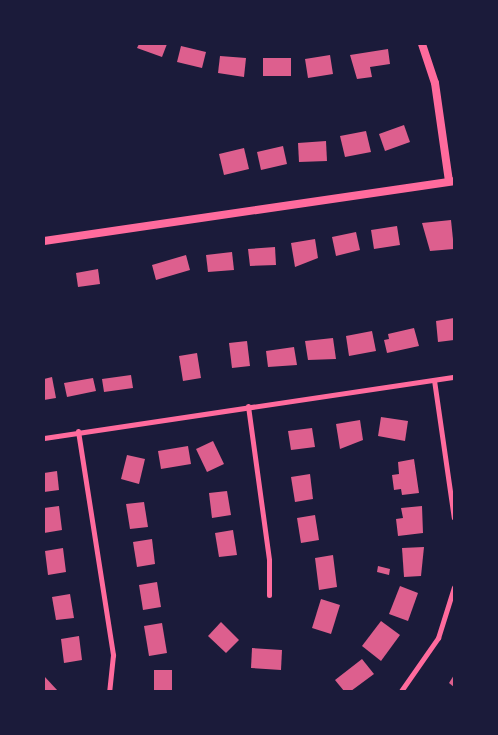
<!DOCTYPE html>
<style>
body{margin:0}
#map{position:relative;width:498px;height:735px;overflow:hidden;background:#1b1b3a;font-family:"DM Sans",sans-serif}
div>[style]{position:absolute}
.building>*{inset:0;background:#dd5f8e}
.minor>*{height:5px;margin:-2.5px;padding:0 2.5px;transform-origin:2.5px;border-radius:2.5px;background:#ff6b9d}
.tertiary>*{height:8px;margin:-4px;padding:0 4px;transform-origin:4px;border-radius:4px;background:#ff6b9d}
span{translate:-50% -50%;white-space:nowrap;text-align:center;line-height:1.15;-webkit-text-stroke:4px #1b1b3a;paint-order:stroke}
.frame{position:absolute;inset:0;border:45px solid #1b1b3a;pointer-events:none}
</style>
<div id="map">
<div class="building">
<div style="clip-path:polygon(139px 44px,167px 44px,162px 57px,137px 48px)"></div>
<div style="clip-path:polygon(181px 46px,206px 52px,202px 68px,177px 62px)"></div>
<div style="clip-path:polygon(388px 49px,390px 64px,370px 67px,372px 77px,357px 79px,350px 55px)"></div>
<div style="clip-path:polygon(330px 55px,333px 74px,308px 78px,305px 59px)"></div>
<div style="clip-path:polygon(220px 56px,246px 58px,244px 77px,218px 73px)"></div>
<div style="clip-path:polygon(263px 58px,291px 58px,291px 76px,263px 76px)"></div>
<div style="clip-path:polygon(404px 125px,410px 142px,385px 151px,379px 134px)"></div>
<div style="clip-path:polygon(366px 131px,371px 152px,345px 157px,340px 136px)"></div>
<div style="clip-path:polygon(326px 141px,327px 161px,299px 162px,298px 143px)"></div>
<div style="clip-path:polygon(283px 146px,287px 164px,261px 170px,257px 152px)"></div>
<div style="clip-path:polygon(244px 148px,249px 169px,224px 175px,219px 154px)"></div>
<div style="clip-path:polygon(451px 220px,454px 249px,430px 251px,422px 223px)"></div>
<div style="clip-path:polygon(397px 226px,400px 245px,374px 249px,371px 230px)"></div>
<div style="clip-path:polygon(356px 232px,360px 250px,336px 256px,332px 237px)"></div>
<div style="clip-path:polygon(315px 239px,318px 258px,295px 267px,291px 243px)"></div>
<div style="clip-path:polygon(275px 247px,276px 265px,250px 266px,248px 249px)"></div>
<div style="clip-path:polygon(232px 252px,234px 270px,208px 272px,206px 255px)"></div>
<div style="clip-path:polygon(186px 255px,190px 270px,156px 280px,152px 265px)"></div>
<div style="clip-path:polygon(98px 269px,100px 284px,78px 287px,76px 273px)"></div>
<div style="clip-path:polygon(454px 318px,454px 340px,438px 342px,436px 321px)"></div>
<div style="clip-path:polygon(414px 328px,419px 346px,387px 353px,384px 340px,389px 339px,388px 334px)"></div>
<div style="clip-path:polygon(372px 331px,376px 351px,349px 356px,346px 336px)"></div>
<div style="clip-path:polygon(333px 338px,336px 359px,308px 360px,305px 341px)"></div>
<div style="clip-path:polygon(247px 341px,250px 366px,232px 368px,229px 343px)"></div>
<div style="clip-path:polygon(294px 347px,297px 365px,268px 367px,266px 351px)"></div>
<div style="clip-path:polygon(197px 353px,201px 378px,183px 381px,179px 356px)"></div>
<div style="clip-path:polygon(131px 375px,133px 388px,104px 392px,102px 379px)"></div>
<div style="clip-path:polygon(52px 377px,56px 398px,44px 400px,44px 379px)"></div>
<div style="clip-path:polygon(93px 378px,96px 391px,67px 397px,64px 383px)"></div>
<div style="clip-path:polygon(381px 417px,408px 421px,405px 441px,378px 436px)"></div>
<div style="clip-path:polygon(360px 420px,363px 440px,340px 449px,336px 424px)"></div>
<div style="clip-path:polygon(312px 428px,315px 447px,291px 450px,288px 431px)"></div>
<div style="clip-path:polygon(213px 441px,224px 464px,207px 472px,196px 449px)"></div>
<div style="clip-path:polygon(188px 446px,191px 464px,161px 469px,158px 451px)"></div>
<div style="clip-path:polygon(127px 455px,145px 459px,139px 484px,121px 479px)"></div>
<div style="clip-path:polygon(414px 459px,419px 493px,402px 495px,401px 489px,394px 490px,392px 475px,399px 474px,398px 462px)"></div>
<div style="clip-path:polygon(57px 471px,59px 490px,44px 492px,44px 473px)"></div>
<div style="clip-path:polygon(310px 474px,313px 499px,295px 502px,291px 477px)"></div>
<div style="clip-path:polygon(227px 491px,231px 515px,212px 518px,209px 493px)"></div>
<div style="clip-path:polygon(144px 502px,148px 527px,130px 529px,126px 504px)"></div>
<div style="clip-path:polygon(59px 506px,62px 530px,44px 533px,44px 508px)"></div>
<div style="clip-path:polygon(422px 506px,423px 533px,398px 536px,396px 519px,403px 518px,401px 508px)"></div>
<div style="clip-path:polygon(315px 515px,319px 540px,301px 543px,297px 518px)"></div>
<div style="clip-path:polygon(233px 530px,237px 555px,219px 557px,215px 533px)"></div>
<div style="clip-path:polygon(152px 539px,155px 564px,137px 567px,133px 542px)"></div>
<div style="clip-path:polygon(424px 547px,421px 576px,404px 577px,402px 548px)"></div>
<div style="clip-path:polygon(63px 548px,66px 572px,48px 575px,45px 551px)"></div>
<div style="clip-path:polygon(333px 555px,337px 587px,319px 590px,315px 558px)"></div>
<div style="clip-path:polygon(378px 566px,390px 569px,389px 575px,377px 572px)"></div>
<div style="clip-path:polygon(157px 582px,161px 607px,143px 610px,139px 585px)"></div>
<div style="clip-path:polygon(400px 586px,418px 593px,408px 621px,389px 614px)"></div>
<div style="clip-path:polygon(70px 594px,74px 618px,56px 620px,52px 597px)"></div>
<div style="clip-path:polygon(321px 599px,340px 605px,331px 634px,312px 628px)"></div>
<div style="clip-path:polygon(381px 621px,400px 635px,381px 661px,362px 646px)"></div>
<div style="clip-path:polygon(221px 622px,239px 640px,226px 653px,208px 636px)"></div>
<div style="clip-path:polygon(162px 623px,167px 653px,149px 656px,144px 626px)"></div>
<div style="clip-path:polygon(79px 636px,82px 660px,64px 663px,61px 639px)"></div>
<div style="clip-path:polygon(252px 648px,282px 650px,281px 670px,251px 668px)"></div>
<div style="clip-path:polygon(362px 659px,374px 674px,351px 691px,344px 691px,335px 680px)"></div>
<div style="clip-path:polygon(154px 670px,172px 670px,172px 691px,154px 691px)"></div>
<div style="clip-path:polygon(454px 675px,454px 687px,449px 683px)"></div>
<div style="clip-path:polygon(44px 676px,58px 691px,44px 691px)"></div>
</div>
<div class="minor">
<div style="left:434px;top:380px;width:139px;rotate:81.8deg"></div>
<div style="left:248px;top:406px;width:155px;rotate:82.2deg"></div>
<div style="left:269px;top:560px;width:35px;rotate:90deg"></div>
<div style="left:78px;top:431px;width:227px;rotate:81.1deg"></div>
<div style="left:113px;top:655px;width:36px;rotate:96deg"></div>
<div style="left:44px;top:438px;width:415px;rotate:-8.5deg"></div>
<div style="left:401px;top:691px;width:65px;rotate:-55.1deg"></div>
<div style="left:438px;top:638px;width:53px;rotate:-72.6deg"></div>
</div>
<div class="tertiary">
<div style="left:422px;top:44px;width:41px;rotate:71.6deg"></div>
<div style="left:435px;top:83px;width:99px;rotate:81.9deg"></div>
<div style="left:44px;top:241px;width:414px;rotate:-8.3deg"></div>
</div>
<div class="frame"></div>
</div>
